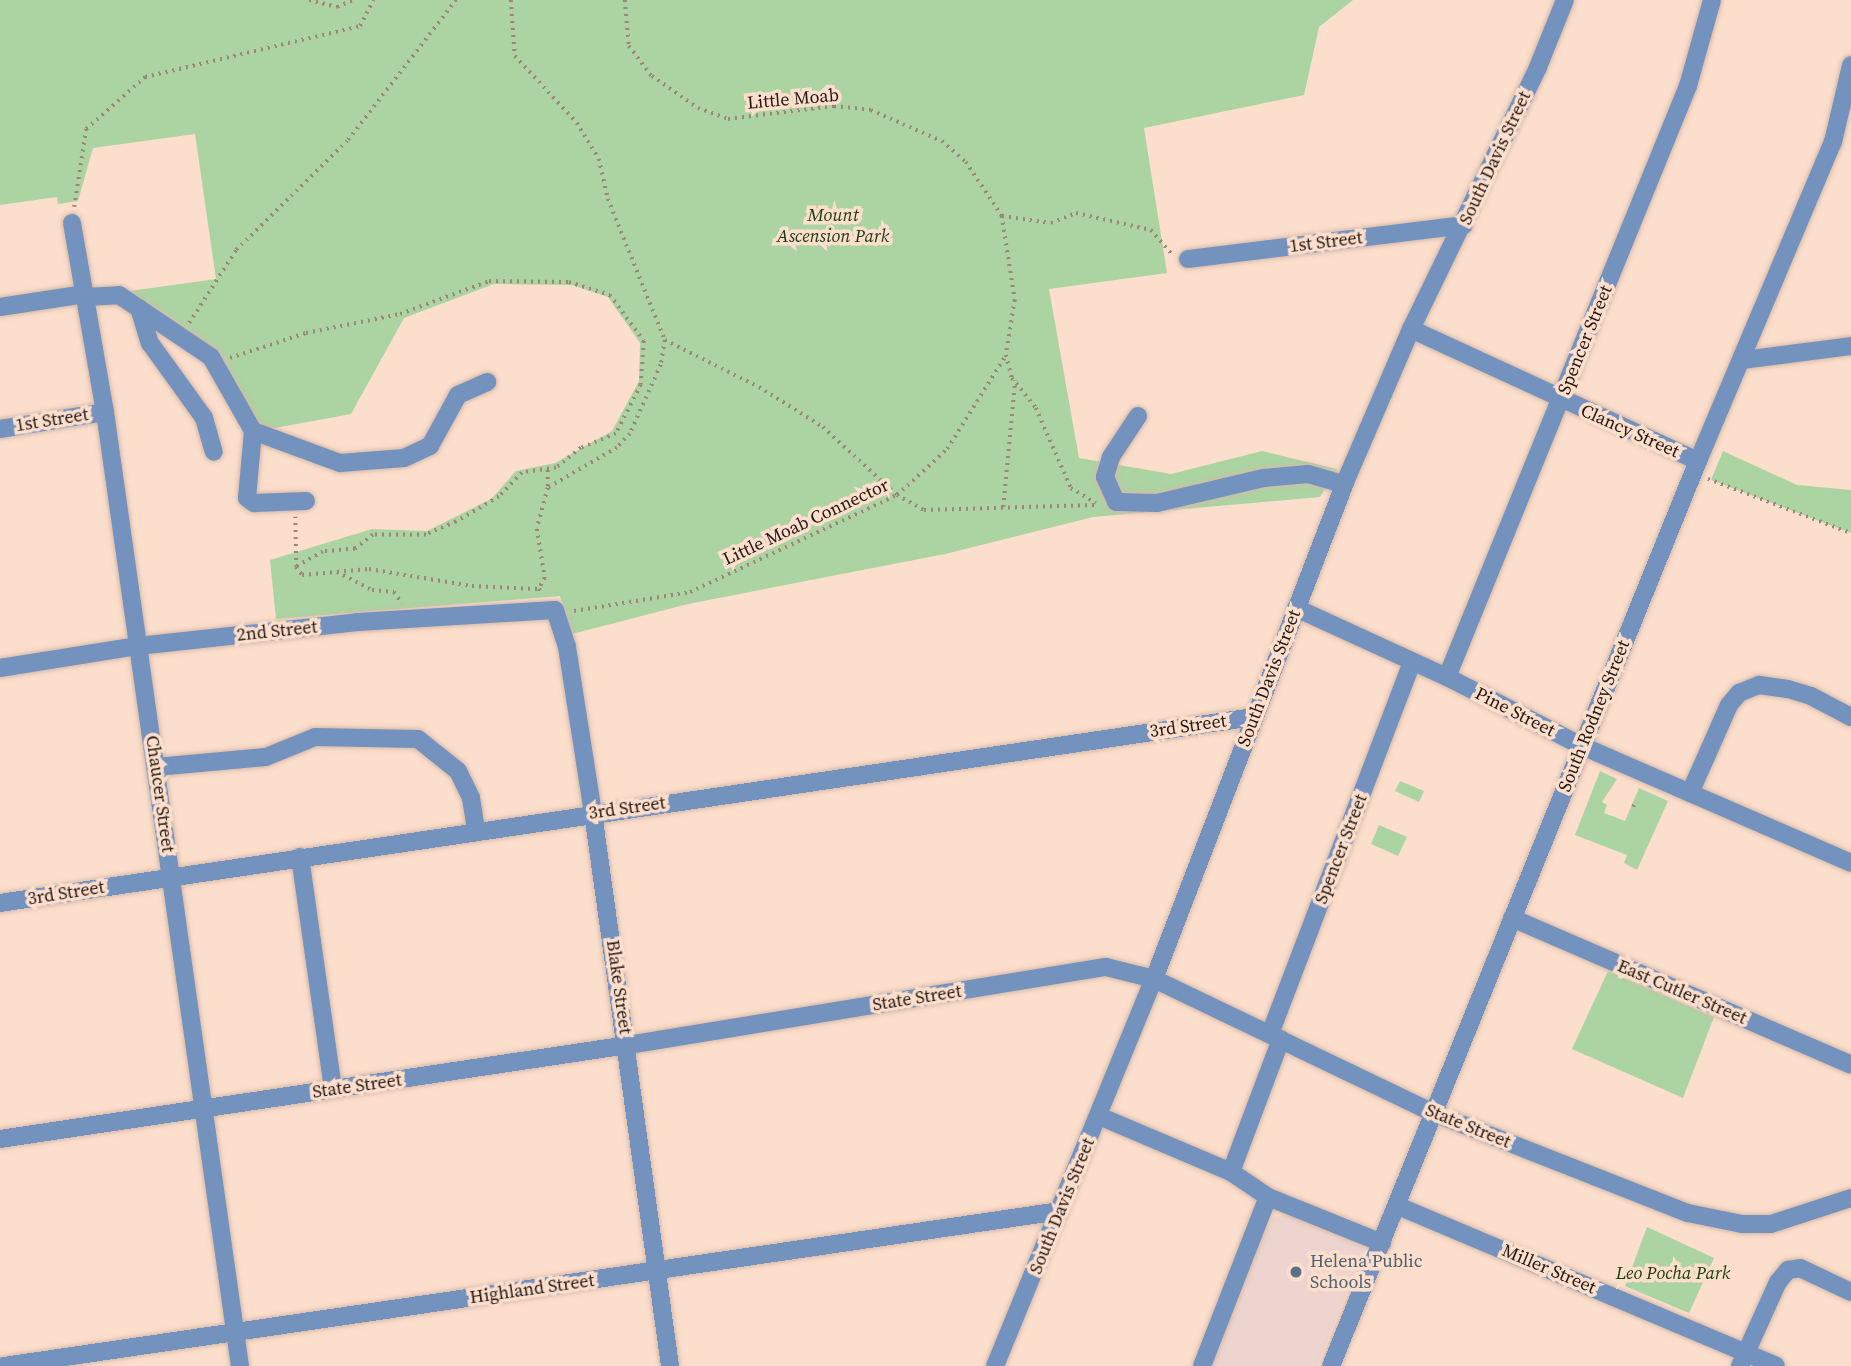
<!DOCTYPE html>
<style>
body{margin:0}
#map{position:relative;width:1851px;height:1366px;overflow:hidden;background:#fcdecc;font-family:"Source Serif 4",serif}
div>[style]{position:absolute}
.commercial>*{inset:0;background:#eed4cf}
.green>*{inset:0;background:#abd4a2}
.path>*{height:3.5px;margin-top:-1.75px;transform-origin:0;background:repeating-linear-gradient(90deg,#9b8679 0 2px,transparent 0 7px)}
.roads{filter:drop-shadow(0 0 2px #d5baaa) drop-shadow(0 0 2px #d5baaa)}
.minor>*{height:18px;margin:-9px;padding:0 9px;transform-origin:9px;border-radius:9px;background:#7392be}
.dots>*{width:19px;height:19px;translate:-50% -50%;box-sizing:border-box;border:4px solid #fcdecc;border-radius:50%}
span{translate:-50% -50%;white-space:nowrap;text-align:center;line-height:1.15;-webkit-text-stroke:7px #fcdecc;paint-order:stroke}
.street-label{font-size:18px;color:#221811}
.park-label{font-size:18px;color:#173b0e;font-style:italic}
.service-label{font-size:18px;color:#4e5e75}
.left{translate:0 -50%;text-align:left}
</style>
<div id="map">
<div class="commercial">
<div style="clip-path:polygon(1287px 1215px,1365px 1248px,1317px 1366px,1211px 1366px,1263px 1235px,1274px 1217px)"></div>
</div>
<div class="green">
<div style="clip-path:polygon(0 0,1353px 0,1319px 27px,1304px 95px,1144px 128px,1167px 273px,1049px 289px,1079px 458px,1171px 474px,1262px 451px,1337px 469px,1320px 497px,1093px 517px,945px 554px,688px 604px,572px 634px,560px 596px,276px 619px,270px 560px,372px 529px,427px 531px,491px 499px,516px 471px,555px 463px,612px 431px,639px 381px,640px 343px,608px 297px,572px 285px,494px 284px,404px 318px,351px 414px,264px 430px,213px 351px,123px 292px,216px 279px,195px 134px,93px 148px,78px 201px,58px 204px,57px 197px,0 205px)"></div>
<div style="clip-path:polygon(1723px 451px,1797px 485px,1851px 490px,1851px 533px,1711px 480px)"></div>
<div style="clip-path:polygon(1600px 771px,1617px 779px,1602px 802px,1607px 805px,1604px 813px,1625px 821px,1639px 788px,1668px 801px,1637px 870px,1624px 863px,1627px 855px,1575px 835px)"></div>
<div style="clip-path:polygon(1400px 781px,1424px 791px,1419px 802px,1395px 791px)"></div>
<div style="clip-path:polygon(1379px 825px,1407px 837px,1398px 856px,1371px 844px)"></div>
<div style="clip-path:polygon(1608px 971px,1714px 1017px,1683px 1098px,1572px 1049px)"></div>
<div style="clip-path:polygon(1647px 1227px,1714px 1258px,1689px 1313px,1625px 1286px)"></div>
</div>
<div class="path">
<div style="left:309px;top:0;width:29px;rotate:14deg"></div>
<div style="left:337px;top:7px;width:17px;rotate:-24deg"></div>
<div style="left:511px;top:0;width:56px;rotate:85.9deg"></div>
<div style="left:515px;top:56px;width:91px;rotate:47.2deg"></div>
<div style="left:577px;top:123px;width:42px;rotate:58.6deg"></div>
<div style="left:599px;top:159px;width:41px;rotate:77.3deg"></div>
<div style="left:608px;top:199px;width:152px;rotate:68deg"></div>
<div style="left:665px;top:340px;width:25px;rotate:99deg"></div>
<div style="left:661px;top:365px;width:76px;rotate:114.2deg"></div>
<div style="left:630px;top:434px;width:19px;rotate:133deg"></div>
<div style="left:617px;top:448px;width:80px;rotate:149.9deg"></div>
<div style="left:548px;top:488px;width:42px;rotate:105deg"></div>
<div style="left:537px;top:529px;width:50px;rotate:80.7deg"></div>
<div style="left:545px;top:578px;width:13px;rotate:119deg"></div>
<div style="left:539px;top:589px;width:6px;rotate:59deg"></div>
<div style="left:625px;top:0;width:46px;rotate:85deg"></div>
<div style="left:629px;top:46px;width:38px;rotate:53deg"></div>
<div style="left:652px;top:76px;width:56px;rotate:34.8deg"></div>
<div style="left:698px;top:108px;width:32px;rotate:20deg"></div>
<div style="left:728px;top:119px;width:107px;rotate:-7deg"></div>
<div style="left:834px;top:106px;width:37px;rotate:6deg"></div>
<div style="left:871px;top:110px;width:77px;rotate:23.6deg"></div>
<div style="left:942px;top:141px;width:32px;rotate:41deg"></div>
<div style="left:966px;top:162px;width:65px;rotate:56.3deg"></div>
<div style="left:1002px;top:216px;width:85px;rotate:81.2deg"></div>
<div style="left:1015px;top:300px;width:56px;rotate:99.3deg"></div>
<div style="left:1006px;top:355px;width:24px;rotate:75deg"></div>
<div style="left:1012px;top:378px;width:38px;rotate:51deg"></div>
<div style="left:1036px;top:408px;width:87px;rotate:66.4deg"></div>
<div style="left:1071px;top:488px;width:29px;rotate:31deg"></div>
<div style="left:74px;top:207px;width:79px;rotate:-81.3deg"></div>
<div style="left:86px;top:129px;width:79px;rotate:-41.4deg"></div>
<div style="left:145px;top:77px;width:221px;rotate:-13.3deg"></div>
<div style="left:360px;top:26px;width:29px;rotate:-63deg"></div>
<div style="left:1002px;top:216px;width:49px;rotate:8.1deg"></div>
<div style="left:1051px;top:223px;width:27px;rotate:-22deg"></div>
<div style="left:1076px;top:213px;width:77px;rotate:12.8deg"></div>
<div style="left:1151px;top:230px;width:33px;rotate:49deg"></div>
<div style="left:189px;top:323px;width:87px;rotate:-57.2deg"></div>
<div style="left:236px;top:250px;width:157px;rotate:-44.5deg"></div>
<div style="left:348px;top:140px;width:177px;rotate:-52.4deg"></div>
<div style="left:665px;top:340px;width:105px;rotate:26.6deg"></div>
<div style="left:759px;top:387px;width:75px;rotate:32deg"></div>
<div style="left:823px;top:427px;width:100px;rotate:42.6deg"></div>
<div style="left:897px;top:495px;width:31px;rotate:29deg"></div>
<div style="left:924px;top:510px;width:172px;rotate:-1.7deg"></div>
<div style="left:230px;top:358px;width:80px;rotate:-18.2deg"></div>
<div style="left:306px;top:333px;width:96px;rotate:-11.4deg"></div>
<div style="left:400px;top:314px;width:95px;rotate:-20.3deg"></div>
<div style="left:489px;top:281px;width:80px;rotate:0.7deg"></div>
<div style="left:569px;top:282px;width:43px;rotate:17.6deg"></div>
<div style="left:610px;top:295px;width:57px;rotate:53.5deg"></div>
<div style="left:644px;top:341px;width:44px;rotate:93.9deg"></div>
<div style="left:641px;top:385px;width:55px;rotate:117deg"></div>
<div style="left:616px;top:434px;width:38px;rotate:158deg"></div>
<div style="left:581px;top:448px;width:32px;rotate:141deg"></div>
<div style="left:556px;top:468px;width:34px;rotate:172deg"></div>
<div style="left:522px;top:473px;width:33px;rotate:134deg"></div>
<div style="left:499px;top:497px;width:50px;rotate:149.8deg"></div>
<div style="left:456px;top:522px;width:33px;rotate:157deg"></div>
<div style="left:426px;top:535px;width:53px;rotate:180deg"></div>
<div style="left:373px;top:535px;width:23px;rotate:142deg"></div>
<div style="left:355px;top:549px;width:32px;rotate:175deg"></div>
<div style="left:323px;top:552px;width:31px;rotate:151deg"></div>
<div style="left:296px;top:567px;width:50px;rotate:-91.1deg"></div>
<div style="left:548px;top:470px;width:18px;rotate:90deg"></div>
<div style="left:1708px;top:479px;width:153px;rotate:20.7deg"></div>
<div style="left:1003px;top:507px;width:127px;rotate:-84.6deg"></div>
<div style="left:296px;top:567px;width:10px;rotate:53deg"></div>
<div style="left:302px;top:575px;width:67px;rotate:-5.1deg"></div>
<div style="left:369px;top:569px;width:104px;rotate:9.4deg"></div>
<div style="left:472px;top:586px;width:67px;rotate:2.6deg"></div>
<div style="left:337px;top:572px;width:39px;rotate:27deg"></div>
<div style="left:372px;top:590px;width:22px;rotate:5deg"></div>
<div style="left:394px;top:592px;width:14px;rotate:54deg"></div>
<div style="left:574px;top:611px;width:118px;rotate:-9.3deg"></div>
<div style="left:690px;top:592px;width:229px;rotate:-25.1deg"></div>
<div style="left:897px;top:495px;width:68px;rotate:-42.6deg"></div>
<div style="left:947px;top:449px;width:111px;rotate:-57.9deg"></div>
<div style="left:1633px;top:807px;width:5px;rotate:-68deg"></div>
</div>
<div class="roads">
<div class="minor">
<div style="left:72px;top:223px;width:192px;rotate:80.1deg"></div>
<div style="left:105px;top:412px;width:964px;rotate:81.95deg"></div>
<div style="left:1188px;top:259px;width:278px;rotate:-7deg"></div>
<div style="left:85px;top:297px;width:34px;rotate:-3deg"></div>
<div style="left:119px;top:295px;width:111px;rotate:34deg"></div>
<div style="left:211px;top:357px;width:85px;rotate:60.4deg"></div>
<div style="left:253px;top:431px;width:93px;rotate:20.2deg"></div>
<div style="left:340px;top:463px;width:64px;rotate:-4.5deg"></div>
<div style="left:404px;top:458px;width:29px;rotate:-25deg"></div>
<div style="left:430px;top:446px;width:58px;rotate:-61.2deg"></div>
<div style="left:458px;top:395px;width:32px;rotate:-24deg"></div>
<div style="left:0;top:307px;width:86px;rotate:-8.7deg"></div>
<div style="left:139px;top:308px;width:37px;rotate:73deg"></div>
<div style="left:150px;top:343px;width:92px;rotate:54.2deg"></div>
<div style="left:204px;top:418px;width:35px;rotate:74deg"></div>
<div style="left:1411px;top:329px;width:316px;rotate:24.7deg"></div>
<div style="left:1743px;top:360px;width:109px;rotate:-7.4deg"></div>
<div style="left:1138px;top:416px;width:49px;rotate:123.4deg"></div>
<div style="left:1111px;top:457px;width:21px;rotate:107deg"></div>
<div style="left:1105px;top:477px;width:27px;rotate:66deg"></div>
<div style="left:1116px;top:502px;width:41px;rotate:1.4deg"></div>
<div style="left:1157px;top:503px;width:110px;rotate:-13.2deg"></div>
<div style="left:1264px;top:478px;width:44px;rotate:-5.2deg"></div>
<div style="left:1308px;top:474px;width:37px;rotate:16deg"></div>
<div style="left:0;top:429px;width:106px;rotate:-9.2deg"></div>
<div style="left:253px;top:431px;width:67px;rotate:95.1deg"></div>
<div style="left:247px;top:498px;width:9px;rotate:36deg"></div>
<div style="left:254px;top:503px;width:52px;rotate:-2.2deg"></div>
<div style="left:1296px;top:608px;width:166px;rotate:24.6deg"></div>
<div style="left:1447px;top:677px;width:152px;rotate:27.1deg"></div>
<div style="left:1582px;top:746px;width:293px;rotate:23.5deg"></div>
<div style="left:0;top:668px;width:140px;rotate:-9.1deg"></div>
<div style="left:138px;top:646px;width:221px;rotate:-6.2deg"></div>
<div style="left:358px;top:622px;width:197px;rotate:-3.5deg"></div>
<div style="left:555px;top:610px;width:39px;rotate:72deg"></div>
<div style="left:567px;top:647px;width:168px;rotate:81.1deg"></div>
<div style="left:593px;top:813px;width:558px;rotate:82.07deg"></div>
<div style="left:1447px;top:677px;width:638px;rotate:-67.82deg"></div>
<div style="left:1688px;top:86px;width:89px;rotate:-74.4deg"></div>
<div style="left:156px;top:767px;width:110px;rotate:-5.2deg"></div>
<div style="left:266px;top:757px;width:53px;rotate:-22.2deg"></div>
<div style="left:315px;top:737px;width:103px;rotate:1.1deg"></div>
<div style="left:418px;top:739px;width:51px;rotate:38.7deg"></div>
<div style="left:458px;top:771px;width:30px;rotate:64deg"></div>
<div style="left:471px;top:798px;width:33px;rotate:81deg"></div>
<div style="left:1690px;top:793px;width:96px;rotate:-66.1deg"></div>
<div style="left:1729px;top:705px;width:16px;rotate:-50deg"></div>
<div style="left:1739px;top:693px;width:22px;rotate:-22deg"></div>
<div style="left:1759px;top:685px;width:29px;rotate:8deg"></div>
<div style="left:1788px;top:689px;width:24px;rotate:17deg"></div>
<div style="left:1811px;top:696px;width:45px;rotate:27.7deg"></div>
<div style="left:300px;top:857px;width:234px;rotate:81.9deg"></div>
<div style="left:0;top:903px;width:1268px;rotate:-8.44deg"></div>
<div style="left:1512px;top:918px;width:369px;rotate:23.4deg"></div>
<div style="left:1270px;top:1034px;width:397px;rotate:-69.1deg"></div>
<div style="left:1099px;top:1116px;width:143px;rotate:23deg"></div>
<div style="left:0;top:1139px;width:635px;rotate:-8.51deg"></div>
<div style="left:628px;top:1045px;width:484px;rotate:-9.3deg"></div>
<div style="left:1106px;top:967px;width:49px;rotate:14deg"></div>
<div style="left:1154px;top:979px;width:307px;rotate:25.6deg"></div>
<div style="left:1431px;top:1112px;width:276px;rotate:21.5deg"></div>
<div style="left:1688px;top:1213px;width:55px;rotate:11.5deg"></div>
<div style="left:1742px;top:1224px;width:29px"></div>
<div style="left:1771px;top:1224px;width:84px;rotate:-18deg"></div>
<div style="left:1268px;top:1197px;width:123px;rotate:22deg"></div>
<div style="left:1398px;top:1206px;width:410px;rotate:22.9deg"></div>
<div style="left:4px;top:1366px;width:1067px;rotate:-8.35deg"></div>
<div style="left:995px;top:1366px;width:418px;rotate:-67.7deg"></div>
<div style="left:1154px;top:979px;width:535px;rotate:-68.95deg"></div>
<div style="left:1346px;top:480px;width:164px;rotate:-66.7deg"></div>
<div style="left:1411px;top:329px;width:291px;rotate:-64.1deg"></div>
<div style="left:1538px;top:67px;width:72px;rotate:-68.1deg"></div>
<div style="left:1202px;top:1366px;width:181px;rotate:-68.7deg"></div>
<div style="left:1268px;top:1197px;width:45px;rotate:-146deg"></div>
<div style="left:1231px;top:1172px;width:142px;rotate:-69.4deg"></div>
<div style="left:1331px;top:1366px;width:977px;rotate:-67.93deg"></div>
<div style="left:1698px;top:461px;width:346px;rotate:-67.1deg"></div>
<div style="left:1833px;top:142px;width:79px;rotate:-76.8deg"></div>
<div style="left:1740px;top:1366px;width:92px;rotate:-65.7deg"></div>
<div style="left:1778px;top:1282px;width:16px;rotate:-50deg"></div>
<div style="left:1788px;top:1270px;width:12px;rotate:-9deg"></div>
<div style="left:1800px;top:1268px;width:56px;rotate:25.2deg"></div>
</div>
</div>
<div class="dots">
<div style="left:1296px;top:1272px;background:#5c6f8a"></div>
</div>
<div class="street-label">
<span style="left:793px;top:99px;rotate:-5deg">Little Moab</span>
<span style="left:1495px;top:158px;rotate:-65deg">South Davis Street</span>
<span style="left:1326px;top:242px;rotate:-7deg">1st Street</span>
<span style="left:1585px;top:340px;rotate:-68deg">Spencer Street</span>
<span style="left:52px;top:420px;rotate:-9deg">1st Street</span>
<span style="left:1630px;top:431px;rotate:24deg">Clancy Street</span>
<span style="left:806px;top:522px;rotate:-25deg">Little Moab Connector</span>
<span style="left:277px;top:631px;rotate:-6deg">2nd Street</span>
<span style="left:1269px;top:678px;rotate:-69deg">South Davis Street</span>
<span style="left:1515px;top:712px;rotate:27deg">Pine Street</span>
<span style="left:1594px;top:716px;rotate:-68deg">South Rodney Street</span>
<span style="left:1188px;top:726px;rotate:-8deg">3rd Street</span>
<span style="left:160px;top:794px;rotate:82deg">Chaucer Street</span>
<span style="left:627px;top:808px;rotate:-8deg">3rd Street</span>
<span style="left:1341px;top:849px;rotate:-69deg">Spencer Street</span>
<span style="left:66px;top:893px;rotate:-9deg">3rd Street</span>
<span style="left:619px;top:987px;rotate:82deg">Blake Street</span>
<span style="left:1682px;top:992px;rotate:23deg">East Cutler Street</span>
<span style="left:917px;top:998px;rotate:-9deg">State Street</span>
<span style="left:357px;top:1086px;rotate:-8deg">State Street</span>
<span style="left:1468px;top:1126px;rotate:22deg">State Street</span>
<span style="left:1062px;top:1206px;rotate:-68deg">South Davis Street</span>
<span style="left:1549px;top:1269px;rotate:23deg">Miller Street</span>
<span style="left:532px;top:1289px;rotate:-8deg">Highland Street</span>
</div>
<div class="park-label">
<span style="left:833px;top:226px">Mount<br>Ascension Park</span>
<span style="left:1673px;top:1273px">Leo Pocha Park</span>
</div>
<div class="service-label">
<span class="left" style="left:1310px;top:1272px">Helena Public<br>Schools</span>
</div>
</div>
